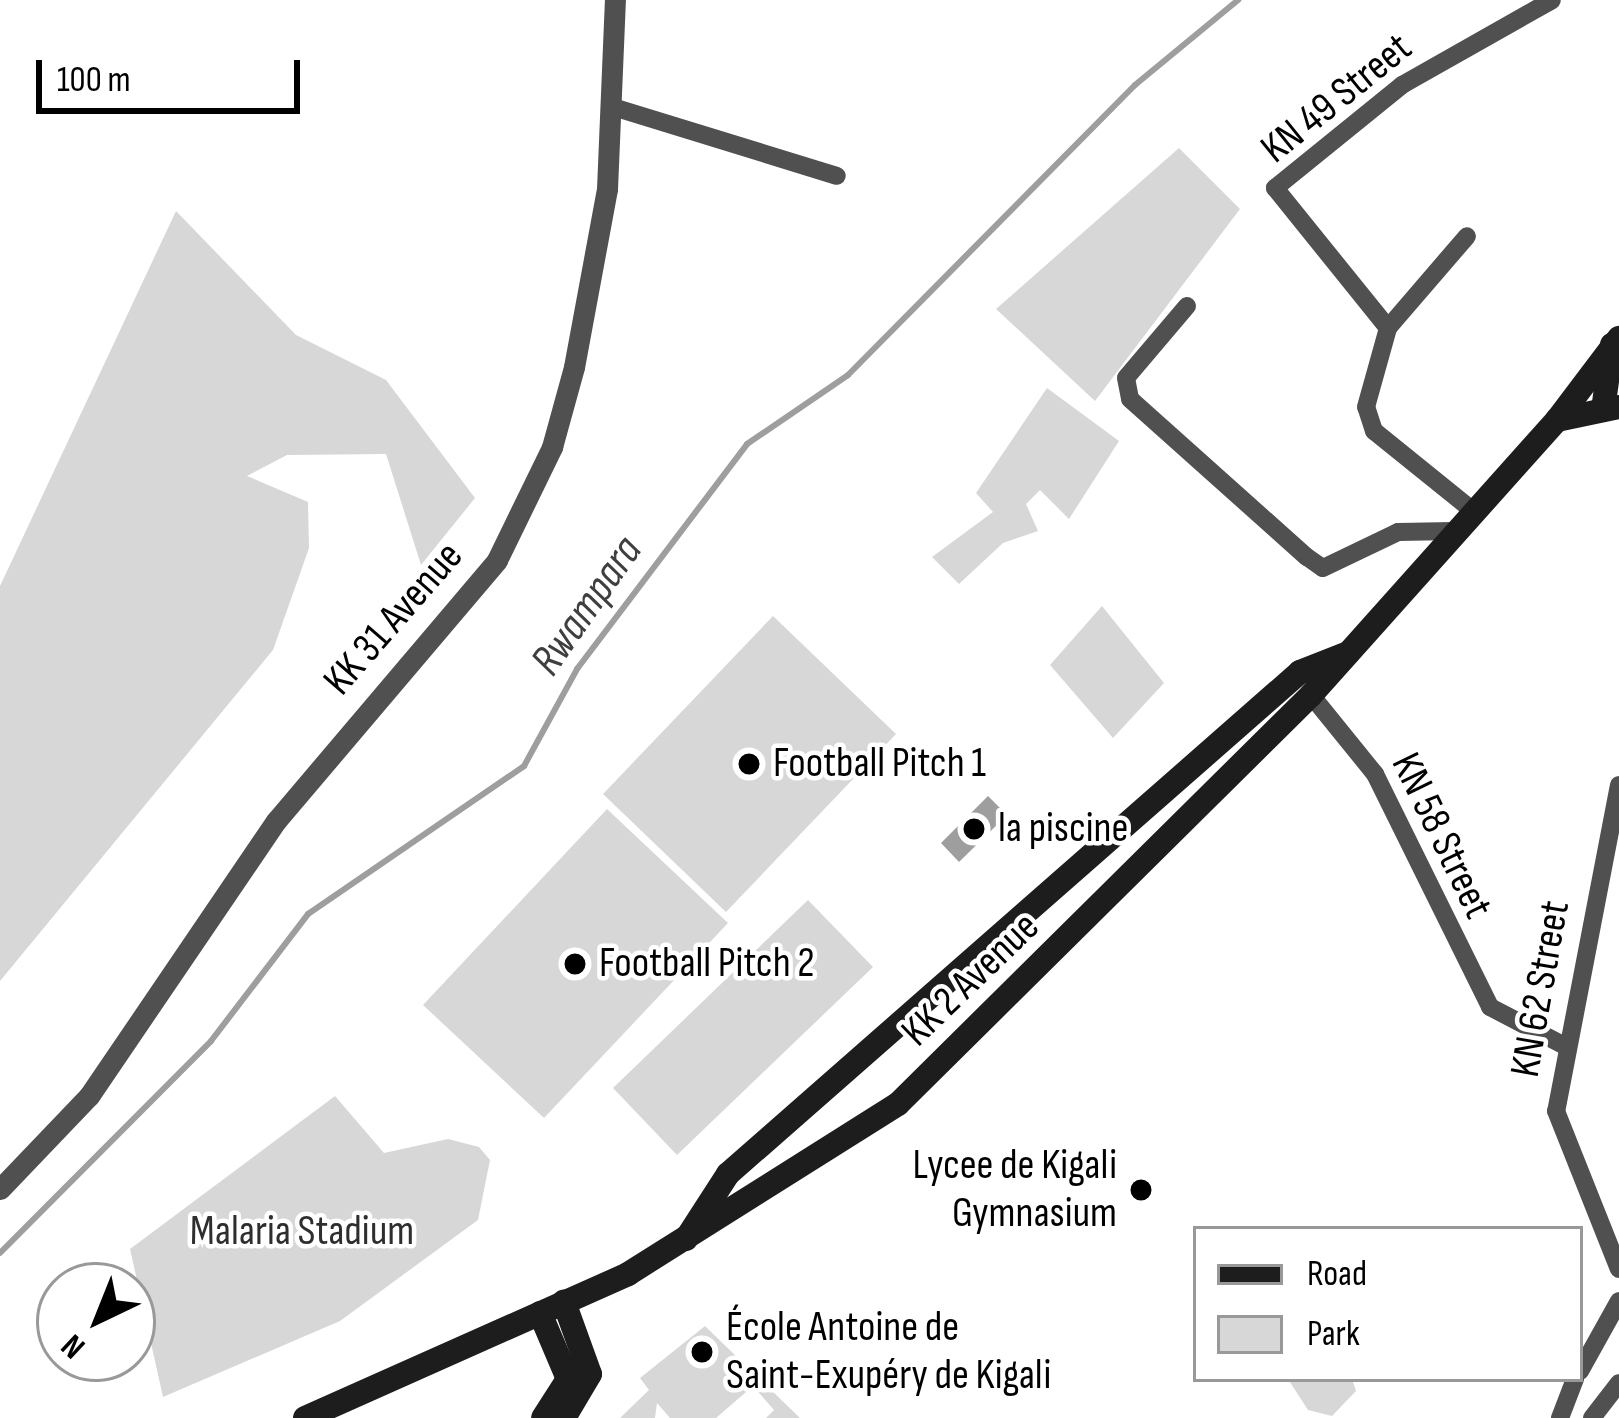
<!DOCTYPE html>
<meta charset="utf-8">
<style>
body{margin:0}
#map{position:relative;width:1619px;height:1418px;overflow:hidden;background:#fff;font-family:"Sofia Sans Condensed",sans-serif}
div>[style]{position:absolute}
.green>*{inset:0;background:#d7d7d7}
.water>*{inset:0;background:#9e9e9e}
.stream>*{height:6px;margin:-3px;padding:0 3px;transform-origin:3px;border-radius:3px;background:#9e9e9e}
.minor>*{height:18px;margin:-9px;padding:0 9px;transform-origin:9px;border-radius:9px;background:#505050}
.tertiary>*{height:21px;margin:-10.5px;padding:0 10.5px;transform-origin:10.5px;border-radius:10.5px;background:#505050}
.secondary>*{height:24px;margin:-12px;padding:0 12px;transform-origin:12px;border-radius:12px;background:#1d1d1d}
.dots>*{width:33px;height:33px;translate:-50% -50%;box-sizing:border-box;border:6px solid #fff;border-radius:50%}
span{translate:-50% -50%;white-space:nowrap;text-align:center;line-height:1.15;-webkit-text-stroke:9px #fff;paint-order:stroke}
.street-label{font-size:42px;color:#000}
.poi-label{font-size:42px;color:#000}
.left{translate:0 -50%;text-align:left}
.right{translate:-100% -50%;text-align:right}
.park-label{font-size:42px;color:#2e2e2e}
.water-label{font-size:45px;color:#3f3f3f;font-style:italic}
.legend{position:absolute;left:1193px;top:1226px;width:390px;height:156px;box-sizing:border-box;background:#fff;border:3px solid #999;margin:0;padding:15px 21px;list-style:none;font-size:36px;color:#000}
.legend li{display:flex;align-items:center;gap:24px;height:60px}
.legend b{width:60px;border:3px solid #999}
.north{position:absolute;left:36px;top:1262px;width:120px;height:120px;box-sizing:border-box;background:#fff;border:3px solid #999;border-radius:50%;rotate:223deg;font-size:33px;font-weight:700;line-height:48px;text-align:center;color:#000}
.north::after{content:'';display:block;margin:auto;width:42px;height:54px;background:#000;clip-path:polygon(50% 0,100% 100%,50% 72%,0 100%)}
.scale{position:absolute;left:36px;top:60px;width:264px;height:54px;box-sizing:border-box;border:6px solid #000;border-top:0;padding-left:15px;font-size:36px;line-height:42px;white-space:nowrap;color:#000;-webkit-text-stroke:9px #fff;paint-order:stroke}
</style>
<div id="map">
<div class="green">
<div style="clip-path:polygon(1179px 148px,1240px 209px,1095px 401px,996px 309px)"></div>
<div style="clip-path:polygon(176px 211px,296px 335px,386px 380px,475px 498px,421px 565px,386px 454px,287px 455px,247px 476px,308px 502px,309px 548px,273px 650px,0 981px,0 586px)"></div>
<div style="clip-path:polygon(1047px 388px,1119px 441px,1069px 519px,1040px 490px,1026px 504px,1038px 531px,1003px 543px,959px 584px,932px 557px,993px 512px,976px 493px)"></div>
<div style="clip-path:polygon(1102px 606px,1164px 683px,1113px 738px,1050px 665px)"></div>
<div style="clip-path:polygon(773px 616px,896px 734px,726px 912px,603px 794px)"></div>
<div style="clip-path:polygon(607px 809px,728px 923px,544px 1118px,423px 1005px)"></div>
<div style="clip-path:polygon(808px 900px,873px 967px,677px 1155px,613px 1088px)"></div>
<div style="clip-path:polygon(335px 1096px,384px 1153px,448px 1139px,479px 1147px,490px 1160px,478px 1220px,340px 1321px,163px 1397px,130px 1249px)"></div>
<div style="clip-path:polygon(705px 1326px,800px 1418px,766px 1418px,774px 1410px,753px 1386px,716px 1418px,670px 1418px,657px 1403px,655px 1418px,620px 1418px,649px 1390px,640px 1378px)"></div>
<div style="clip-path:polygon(1288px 1379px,1352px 1379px,1356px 1391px,1332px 1416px,1308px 1410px)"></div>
</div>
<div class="water">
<div style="clip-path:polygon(988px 796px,1007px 815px,959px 862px,941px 843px)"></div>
</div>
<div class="stream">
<div style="left:0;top:1253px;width:299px;rotate:-45.1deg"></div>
<div style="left:211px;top:1041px;width:160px;rotate:-52.6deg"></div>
<div style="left:308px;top:914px;width:262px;rotate:-34.4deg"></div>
<div style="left:524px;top:766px;width:111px;rotate:-61.3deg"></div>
<div style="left:577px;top:669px;width:282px;rotate:-52.9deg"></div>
<div style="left:747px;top:444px;width:122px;rotate:-34.3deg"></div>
<div style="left:848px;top:375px;width:408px;rotate:-45.3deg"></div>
<div style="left:1135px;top:85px;width:134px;rotate:-39.5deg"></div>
</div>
<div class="minor">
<div style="left:613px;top:107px;width:234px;rotate:17.1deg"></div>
<div style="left:1187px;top:306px;width:94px;rotate:130.3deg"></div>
<div style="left:1126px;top:378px;width:21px;rotate:79deg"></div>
<div style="left:1130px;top:399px;width:237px;rotate:41.8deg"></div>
<div style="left:1307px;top:557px;width:19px;rotate:35deg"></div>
<div style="left:1323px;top:568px;width:83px;rotate:-25.6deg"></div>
<div style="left:1398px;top:532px;width:55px;rotate:-1deg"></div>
<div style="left:1388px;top:328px;width:121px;rotate:-49.3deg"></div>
<div style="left:1472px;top:510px;width:126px;rotate:-141.1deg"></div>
<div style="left:1374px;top:431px;width:25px;rotate:-108deg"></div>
<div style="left:1366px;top:407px;width:82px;rotate:-74.4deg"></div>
<div style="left:1388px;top:328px;width:180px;rotate:-128.9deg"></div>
<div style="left:1275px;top:188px;width:164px;rotate:-39deg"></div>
<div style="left:1402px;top:85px;width:172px;rotate:-29.5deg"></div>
<div style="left:1311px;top:695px;width:102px;rotate:51deg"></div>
<div style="left:1375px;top:774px;width:260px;rotate:63.7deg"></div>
<div style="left:1490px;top:1007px;width:82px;rotate:27.5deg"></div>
<div style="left:1619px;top:785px;width:332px;rotate:100.9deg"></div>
<div style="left:1556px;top:1111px;width:170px;rotate:68.3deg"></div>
<div style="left:1580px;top:1371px;width:80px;rotate:-60.9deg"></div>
<div style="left:1560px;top:1418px;width:42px;rotate:-69deg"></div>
<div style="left:1592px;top:1418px;width:44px;rotate:-52.4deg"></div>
</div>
<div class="tertiary">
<div style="left:0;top:1189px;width:129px;rotate:-46.3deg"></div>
<div style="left:89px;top:1096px;width:333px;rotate:-55.8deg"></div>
<div style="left:276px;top:821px;width:342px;rotate:-49.7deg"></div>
<div style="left:497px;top:560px;width:126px;rotate:-64deg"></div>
<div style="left:552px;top:447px;width:83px;rotate:-74.6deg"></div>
<div style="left:574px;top:367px;width:181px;rotate:-79.5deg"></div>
<div style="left:607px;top:189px;width:189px;rotate:-87.6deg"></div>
</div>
<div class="secondary">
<div style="left:1603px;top:410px;width:66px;rotate:-82.1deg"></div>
<div style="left:1557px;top:420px;width:103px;rotate:-52.9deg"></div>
<div style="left:686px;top:1239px;width:77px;rotate:-57.1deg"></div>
<div style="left:728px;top:1174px;width:761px;rotate:-41.27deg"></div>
<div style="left:1300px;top:672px;width:52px;rotate:-21.6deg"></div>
<div style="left:540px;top:1313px;width:72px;rotate:67deg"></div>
<div style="left:568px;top:1379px;width:46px;rotate:122.7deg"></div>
<div style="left:305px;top:1418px;width:354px;rotate:-24deg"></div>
<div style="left:628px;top:1274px;width:319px;rotate:-32.2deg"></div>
<div style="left:898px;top:1104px;width:581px;rotate:-44.72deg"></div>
<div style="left:1311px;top:695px;width:369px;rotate:-48.2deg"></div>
<div style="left:1557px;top:420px;width:63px;rotate:-11.8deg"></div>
<div style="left:564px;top:1418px;width:51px;rotate:-59.4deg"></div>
<div style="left:590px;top:1374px;width:77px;rotate:-109.9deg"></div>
</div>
<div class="dots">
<div style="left:749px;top:764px;background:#000"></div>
<div style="left:974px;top:829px;background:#000"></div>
<div style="left:575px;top:964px;background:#000"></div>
<div style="left:1141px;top:1190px;background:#000"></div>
<div style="left:702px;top:1352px;background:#000"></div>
</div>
<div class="street-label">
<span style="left:1337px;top:99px;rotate:-39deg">KN 49 Street</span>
<span style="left:394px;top:619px;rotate:-49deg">KK 31 Avenue</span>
<span style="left:1441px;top:836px;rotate:64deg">KN 58 Street</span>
<span style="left:971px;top:980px;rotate:-44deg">KK 2 Avenue</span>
<span style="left:1541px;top:989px;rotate:-80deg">KN 62 Street</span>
</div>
<div class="poi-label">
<span class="left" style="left:773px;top:764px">Football Pitch 1</span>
<span class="left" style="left:998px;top:829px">la piscine</span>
<span class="left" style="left:599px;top:964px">Football Pitch 2</span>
<span class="right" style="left:1117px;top:1190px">Lycee de Kigali<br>Gymnasium</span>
<span class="left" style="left:726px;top:1352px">École Antoine de<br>Saint-Exupéry de Kigali</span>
</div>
<div class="park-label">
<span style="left:302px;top:1232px">Malaria Stadium</span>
</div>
<div class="water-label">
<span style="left:587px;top:606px;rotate:-55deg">Rwampara</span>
</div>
<ul class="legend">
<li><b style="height:15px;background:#1d1d1d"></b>Road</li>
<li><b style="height:33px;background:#d7d7d7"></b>Park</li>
</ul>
<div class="north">N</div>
<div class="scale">100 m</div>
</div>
